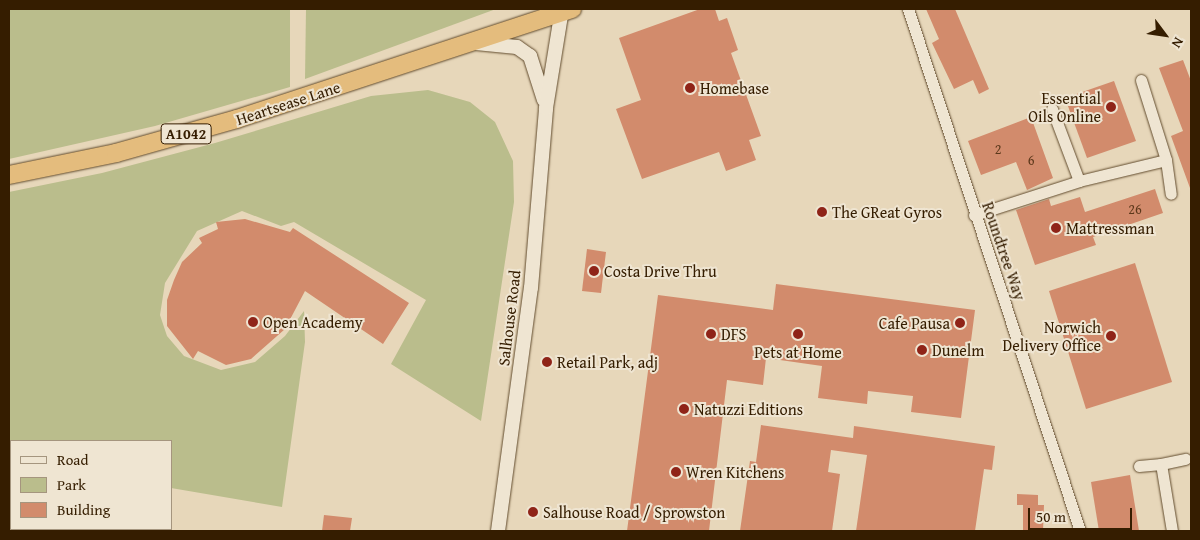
<!DOCTYPE html>
<style>
body{margin:0}
#map{position:relative;width:1200px;height:540px;overflow:hidden;background:#e7d7ba;font-family:"Gentium Book Plus",serif}
div>[style]{position:absolute}
.green>*{inset:0;background:#babd8c}
.building>*{inset:0;background:#d28b6c}
.roads{filter:drop-shadow(0 0 1px #624c2e) drop-shadow(0 0 1px #624c2e)}
.minor>*{height:11px;margin:-5.5px;padding:0 5.5px;transform-origin:5.5px;border-radius:5.5px;background:#efe5d2}
.tertiary>*{height:14px;margin:-7px;padding:0 7px;transform-origin:7px;border-radius:7px;background:#efe5d2}
.trunk>*{height:18px;margin:-9px;padding:0 9px;transform-origin:9px;border-radius:9px;background:#e4bc7d}
.dots>*{width:14px;height:14px;translate:-50% -50%;box-sizing:border-box;border:2px solid #efe5d2;border-radius:50%}
span{translate:-50% -50%;white-space:nowrap;text-align:center;line-height:1.15;-webkit-text-stroke:4px #efe5d2;paint-order:stroke}
.number-label{font-size:14px;color:#5c381b}
.number-label span{-webkit-text-stroke-width:0}
.shield-label span{padding:1px 4px;background:#efe5d2;border:1px solid;border-radius:4px;-webkit-text-stroke-width:0}
.shield-label{font-size:15px;color:#351d00;font-weight:700}
.poi-label{font-size:16px;color:#351d00}
.left{translate:0 -50%;text-align:left}
.right{translate:-100% -50%;text-align:right}
.street-label{font-size:16px;color:#351d00}
.frame{position:absolute;inset:0;border:10px solid #351d00;pointer-events:none}
.legend{position:absolute;left:10px;top:440px;width:162px;height:90px;box-sizing:border-box;background:#efe5d2;border:1px solid #a5957e;margin:0;padding:6px 9px;list-style:none;font-size:15px;color:#351d00}
.legend li{display:flex;align-items:center;gap:10px;height:25px}
.legend b{width:25px;border:1px solid #a5957e}
.north{position:absolute;left:1140px;top:10px;width:50px;height:50px;-webkit-text-stroke:4px #efe5d2;paint-order:stroke;rotate:121deg;font-size:14px;font-weight:700;line-height:20px;text-align:center;color:#351d00}
.north::after{content:'';display:block;margin:auto;width:18px;height:22px;background:#351d00;clip-path:polygon(50% 0,100% 100%,50% 72%,0 100%)}
.scale{position:absolute;left:1028px;top:508px;width:104px;height:22px;box-sizing:border-box;border:2px solid #351d00;border-top:0;padding-left:6px;font-size:15px;line-height:18px;white-space:nowrap;color:#351d00;-webkit-text-stroke:4px #efe5d2;paint-order:stroke}
</style>
<div id="map">
<div class="green">
<div style="clip-path:polygon(9px 9px,290px 9px,290px 87px,155px 126px,9px 159px)"></div>
<div style="clip-path:polygon(306px 9px,496px 9px,305px 79px)"></div>
<div style="clip-path:polygon(428px 90px,470px 102px,495px 122px,513px 161px,514px 202px,481px 421px,391px 364px,426px 300px,294px 222px,281px 226px,242px 211px,197px 231px,165px 283px,160px 315px,167px 336px,184px 356px,221px 370px,255px 362px,285px 336px,304px 311px,305px 342px,282px 507px,171px 488px,171px 441px,11px 441px,11px 529px,27px 529px,9px 531px,9px 192px,102px 173px,215px 143px,371px 96px)"></div>
</div>
<div class="building">
<div style="clip-path:polygon(700px 9px,715px 9px,719px 21px,727px 18px,738px 50px,731px 53px,761px 136px,749px 140px,756px 160px,726px 171px,719px 152px,642px 179px,616px 109px,641px 100px,619px 38px)"></div>
<div style="clip-path:polygon(926px 9px,955px 9px,989px 89px,979px 94px,973px 80px,954px 89px,932px 43px,939px 39px)"></div>
<div style="clip-path:polygon(1183px 60px,1191px 81px,1190px 188px,1171px 136px,1183px 131px,1159px 68px)"></div>
<div style="clip-path:polygon(1114px 81px,1136px 141px,1087px 158px,1065px 98px)"></div>
<div style="clip-path:polygon(1031px 117px,1053px 178px,1027px 190px,1016px 162px,981px 175px,968px 141px)"></div>
<div style="clip-path:polygon(1155px 189px,1163px 213px,1093px 237px,1096px 245px,1035px 265px,1016px 210px,1049px 199px,1051px 206px,1080px 197px,1085px 212px)"></div>
<div style="clip-path:polygon(245px 219px,290px 232px,293px 228px,409px 303px,383px 344px,305px 291px,285px 329px,251px 359px,226px 365px,198px 351px,193px 359px,167px 326px,167px 300px,174px 280px,182px 262px,202px 243px,199px 238px,218px 229px,216px 222px)"></div>
<div style="clip-path:polygon(587px 249px,606px 252px,601px 293px,582px 291px)"></div>
<div style="clip-path:polygon(1135px 263px,1172px 382px,1086px 409px,1049px 291px)"></div>
<div style="clip-path:polygon(776px 284px,975px 310px,961px 418px,911px 412px,913px 396px,868px 391px,867px 404px,818px 398px,822px 366px,766px 358px,763px 385px,727px 380px,709px 531px,627px 531px,658px 295px,773px 310px)"></div>
<div style="clip-path:polygon(761px 425px,853px 438px,854px 426px,995px 446px,992px 470px,984px 469px,975px 531px,856px 531px,867px 455px,831px 450px,828px 472px,840px 474px,832px 531px,740px 531px,750px 461px,756px 462px)"></div>
<div style="clip-path:polygon(1130px 475px,1139px 531px,1099px 531px,1091px 482px)"></div>
<div style="clip-path:polygon(1017px 494px,1038px 495px,1038px 505px,1044px 505px,1043px 531px,1023px 531px,1023px 505px,1017px 505px)"></div>
<div style="clip-path:polygon(324px 515px,352px 518px,350px 531px,322px 531px)"></div>
</div>
<div class="roads">
<div class="minor">
<div style="left:908px;top:9px;width:550px;rotate:71.76deg"></div>
<div style="left:1141px;top:80px;width:84px;rotate:72.6deg"></div>
<div style="left:1166px;top:160px;width:34px;rotate:82deg"></div>
<div style="left:1052px;top:109px;width:77px;rotate:69.4deg"></div>
<div style="left:974px;top:215px;width:110px;rotate:-17.9deg"></div>
<div style="left:1079px;top:181px;width:89px;rotate:-13.6deg"></div>
<div style="left:1139px;top:466px;width:22px;rotate:-5deg"></div>
<div style="left:1172px;top:531px;width:68px;rotate:-99.3deg"></div>
<div style="left:1161px;top:464px;width:25px;rotate:-12deg"></div>
</div>
<div class="tertiary">
<div style="left:476px;top:43px;width:41px;rotate:5.6deg"></div>
<div style="left:517px;top:47px;width:16px;rotate:35deg"></div>
<div style="left:530px;top:56px;width:46px;rotate:72.3deg"></div>
<div style="left:498px;top:531px;width:245px;rotate:-82.3deg"></div>
<div style="left:531px;top:288px;width:181px;rotate:-85.2deg"></div>
<div style="left:546px;top:108px;width:100px;rotate:-80.8deg"></div>
</div>
<div class="trunk">
<div style="left:9px;top:175px;width:109px;rotate:-11.6deg"></div>
<div style="left:116px;top:153px;width:126px;rotate:-15.7deg"></div>
<div style="left:237px;top:119px;width:353px;rotate:-18.2deg"></div>
</div>
</div>
<div class="dots">
<div style="left:690px;top:88px;background:#8f2418"></div>
<div style="left:1111px;top:107px;background:#8f2418"></div>
<div style="left:822px;top:212px;background:#8f2418"></div>
<div style="left:1056px;top:228px;background:#8f2418"></div>
<div style="left:594px;top:271px;background:#8f2418"></div>
<div style="left:253px;top:322px;background:#8f2418"></div>
<div style="left:960px;top:323px;background:#8f2418"></div>
<div style="left:711px;top:334px;background:#8f2418"></div>
<div style="left:798px;top:334px;background:#8f2418"></div>
<div style="left:1111px;top:336px;background:#8f2418"></div>
<div style="left:922px;top:350px;background:#8f2418"></div>
<div style="left:547px;top:362px;background:#8f2418"></div>
<div style="left:684px;top:409px;background:#8f2418"></div>
<div style="left:676px;top:472px;background:#8f2418"></div>
<div style="left:533px;top:512px;background:#8f2418"></div>
</div>
<div class="number-label">
<span style="left:998px;top:149px">2</span>
<span style="left:1031px;top:160px">6</span>
<span style="left:1135px;top:209px">26</span>
</div>
<div class="shield-label">
<span style="left:186px;top:134px">A1042</span>
</div>
<div class="poi-label">
<span class="left" style="left:700px;top:88px">Homebase</span>
<span class="right" style="left:1101px;top:107px">Essential<br>Oils Online</span>
<span class="left" style="left:832px;top:212px">The GReat Gyros</span>
<span class="left" style="left:1066px;top:228px">Mattressman</span>
<span class="left" style="left:604px;top:271px">Costa Drive Thru</span>
<span class="left" style="left:263px;top:322px">Open Academy</span>
<span class="right" style="left:950px;top:323px">Cafe Pausa</span>
<span class="right" style="left:1101px;top:336px">Norwich<br>Delivery Office</span>
<span class="left" style="left:721px;top:334px">DFS</span>
<span class="left" style="left:932px;top:350px">Dunelm</span>
<span style="left:798px;top:352px">Pets at Home</span>
<span class="left" style="left:557px;top:362px">Retail Park, adj</span>
<span class="left" style="left:694px;top:409px">Natuzzi Editions</span>
<span class="left" style="left:686px;top:472px">Wren Kitchens</span>
<span class="left" style="left:543px;top:512px">Salhouse Road / Sprowston</span>
</div>
<div class="street-label">
<span style="left:288px;top:103px;rotate:-18deg">Heartsease Lane</span>
<span style="left:1004px;top:251px;rotate:71deg">Roundtree Way</span>
<span style="left:509px;top:318px;rotate:-83deg">Salhouse Road</span>
</div>
<div class="frame"></div>
<ul class="legend">
<li><b style="height:6px;background:#efe5d2"></b>Road</li>
<li><b style="height:14px;background:#babd8c"></b>Park</li>
<li><b style="height:14px;background:#d28b6c"></b>Building</li>
</ul>
<div class="north">N</div>
<div class="scale">50 m</div>
</div>
